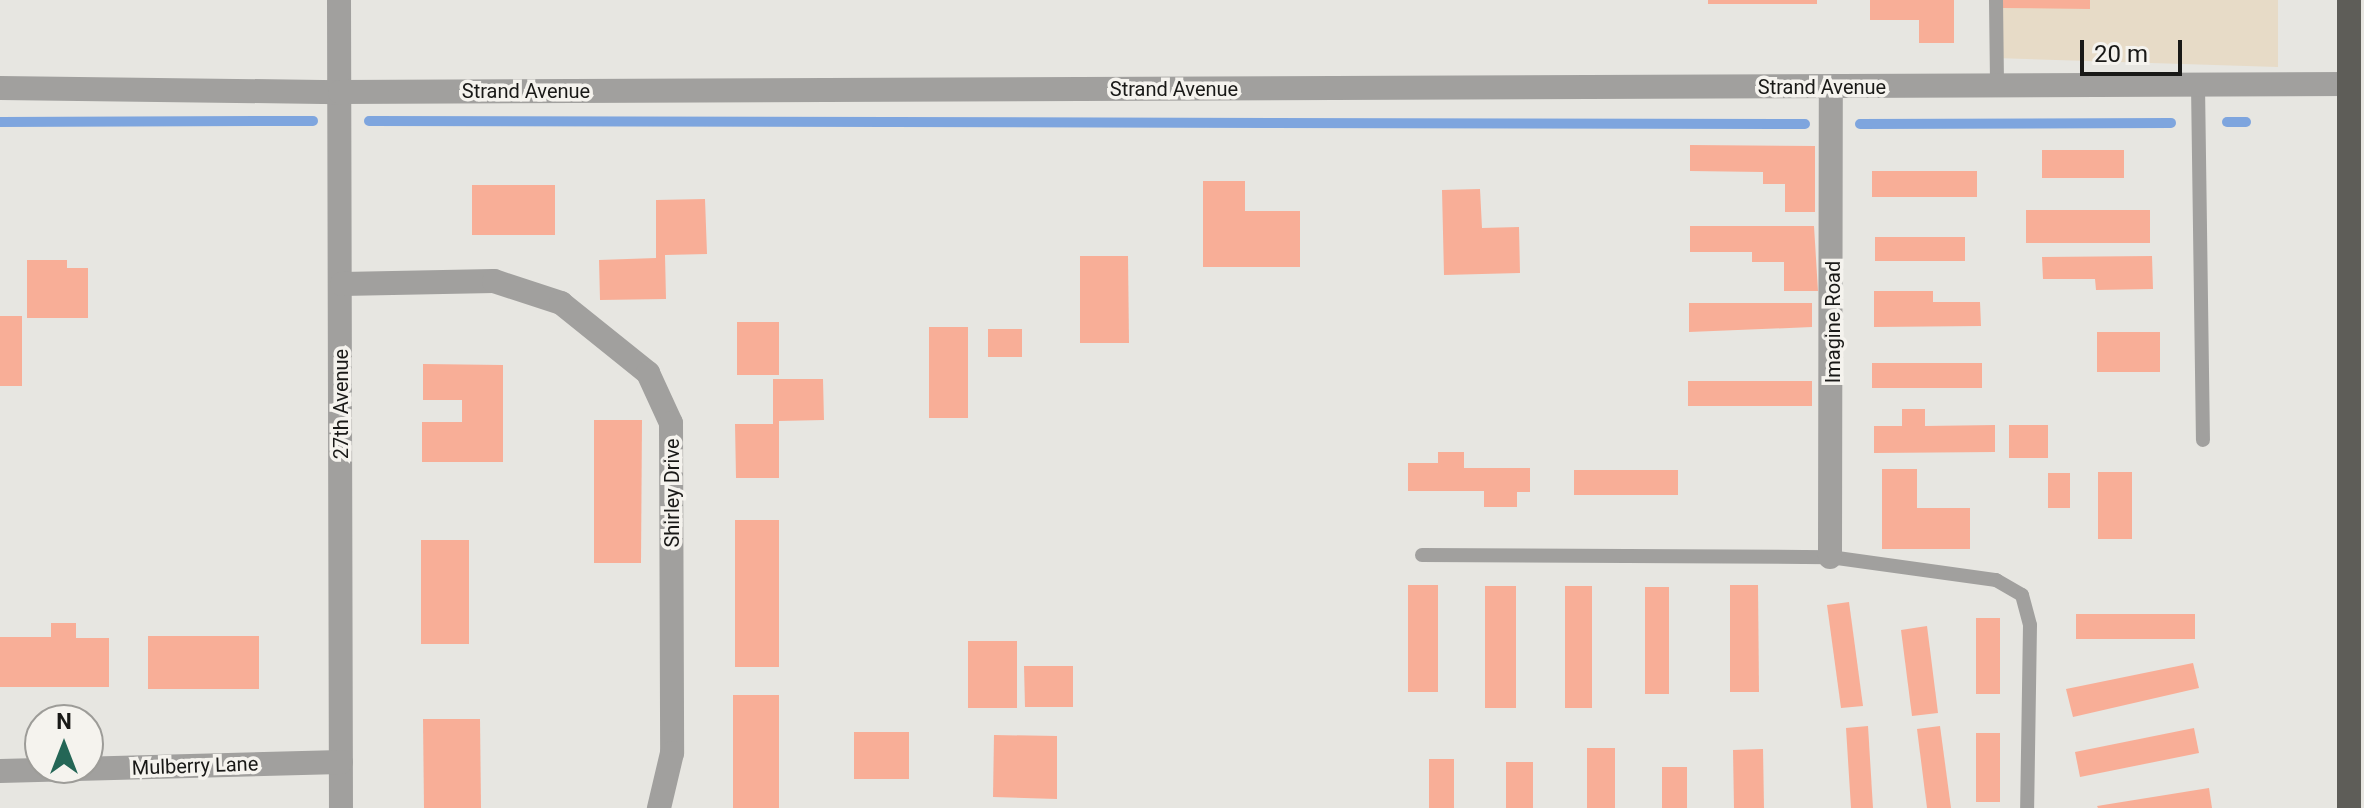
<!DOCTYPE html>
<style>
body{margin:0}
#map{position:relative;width:2364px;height:808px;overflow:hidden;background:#e7e6e1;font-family:Roboto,sans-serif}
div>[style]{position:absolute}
.commercial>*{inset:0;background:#e7dbc7}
.stream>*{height:10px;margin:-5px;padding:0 5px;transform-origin:5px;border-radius:5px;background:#7ea5de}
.building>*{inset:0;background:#f8ae97}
.service>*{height:14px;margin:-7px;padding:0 7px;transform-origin:7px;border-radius:7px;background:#a1a09e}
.minor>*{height:24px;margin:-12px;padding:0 12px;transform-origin:12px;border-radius:12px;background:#a1a09e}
.trunk>*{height:24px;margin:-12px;padding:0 12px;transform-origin:12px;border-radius:12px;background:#5e5d58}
span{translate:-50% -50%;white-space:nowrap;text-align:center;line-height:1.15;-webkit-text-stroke:7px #f5f3ee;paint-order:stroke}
.street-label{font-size:20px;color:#191917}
.north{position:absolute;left:24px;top:704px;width:80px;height:80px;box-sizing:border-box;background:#f5f3ee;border:2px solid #9d9c98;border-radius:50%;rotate:0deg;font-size:22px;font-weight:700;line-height:32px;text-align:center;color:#191917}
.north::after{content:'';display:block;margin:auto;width:28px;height:36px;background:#246656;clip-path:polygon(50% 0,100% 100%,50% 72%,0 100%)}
.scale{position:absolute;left:2080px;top:40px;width:102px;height:36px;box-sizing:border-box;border:4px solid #191917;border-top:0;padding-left:10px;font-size:24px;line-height:28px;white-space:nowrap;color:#191917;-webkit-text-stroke:6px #f5f3ee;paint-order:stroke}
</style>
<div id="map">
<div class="commercial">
<div style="clip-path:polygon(1996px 0,2278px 0,2278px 67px,1996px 58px)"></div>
</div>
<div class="stream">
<div style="left:369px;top:121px;width:1436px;rotate:0.12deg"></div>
<div style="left:0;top:122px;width:313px;rotate:-0.2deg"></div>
<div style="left:2227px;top:122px;width:19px"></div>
<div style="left:1860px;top:124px;width:311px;rotate:-0.2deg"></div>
</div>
<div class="building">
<div style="clip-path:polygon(1708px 0,1817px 0,1817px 4px,1708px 4px)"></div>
<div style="clip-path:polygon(1870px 0,1954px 0,1954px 43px,1919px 43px,1919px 20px,1870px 20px)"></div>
<div style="clip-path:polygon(2003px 0,2090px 0,2090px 9px,2003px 8px)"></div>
<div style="clip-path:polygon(1690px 145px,1815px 146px,1815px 212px,1785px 212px,1785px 184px,1763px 184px,1763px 172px,1690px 171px)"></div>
<div style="clip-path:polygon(2042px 150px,2124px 150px,2124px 178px,2042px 178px)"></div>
<div style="clip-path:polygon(1872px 171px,1977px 171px,1977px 197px,1872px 197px)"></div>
<div style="clip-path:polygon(1203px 181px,1245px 181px,1245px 211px,1300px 211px,1300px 267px,1203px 267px)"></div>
<div style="clip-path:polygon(472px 185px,555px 185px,555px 235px,472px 235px)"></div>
<div style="clip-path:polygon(1480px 189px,1482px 228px,1519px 227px,1520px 273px,1444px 275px,1442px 190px)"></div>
<div style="clip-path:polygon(705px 199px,707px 254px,665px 255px,666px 299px,600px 300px,599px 260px,656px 258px,656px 200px)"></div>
<div style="clip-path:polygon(2026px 210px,2150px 210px,2150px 243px,2026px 243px)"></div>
<div style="clip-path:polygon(1690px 226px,1814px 226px,1818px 291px,1784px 291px,1784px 262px,1752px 262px,1752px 252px,1690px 252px)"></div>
<div style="clip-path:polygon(1875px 237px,1965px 237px,1965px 261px,1875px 261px)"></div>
<div style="clip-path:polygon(1080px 256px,1128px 256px,1129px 343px,1080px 343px)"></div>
<div style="clip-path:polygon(2152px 256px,2153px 289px,2096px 290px,2095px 279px,2043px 279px,2042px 257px)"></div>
<div style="clip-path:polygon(27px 260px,67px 260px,67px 268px,88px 268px,88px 318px,27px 318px)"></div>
<div style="clip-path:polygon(1874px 291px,1933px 291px,1933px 302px,1980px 302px,1981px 326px,1874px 327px)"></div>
<div style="clip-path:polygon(1689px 303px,1812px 303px,1812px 327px,1689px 332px)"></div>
<div style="clip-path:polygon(0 316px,22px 316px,22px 386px,0 386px)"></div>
<div style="clip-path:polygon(737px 322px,779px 322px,779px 375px,737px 375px)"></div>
<div style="clip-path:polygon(929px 327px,968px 327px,968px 418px,929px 418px)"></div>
<div style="clip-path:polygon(988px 329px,1022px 329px,1022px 357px,988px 357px)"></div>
<div style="clip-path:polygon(2097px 332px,2160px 332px,2160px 372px,2097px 372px)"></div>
<div style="clip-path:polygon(1872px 363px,1982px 363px,1982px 388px,1872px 388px)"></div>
<div style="clip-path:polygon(423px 364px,503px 365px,503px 462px,422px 462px,422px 422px,462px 422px,462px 400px,423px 400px)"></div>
<div style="clip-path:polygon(773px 379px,823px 379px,824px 420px,779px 421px,779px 478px,736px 478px,735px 424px,773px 424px)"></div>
<div style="clip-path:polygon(1688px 381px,1812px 381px,1812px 406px,1688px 406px)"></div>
<div style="clip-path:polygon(1902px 409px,1925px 409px,1925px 426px,1995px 425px,1995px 452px,1874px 453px,1874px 426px,1902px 426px)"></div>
<div style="clip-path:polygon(594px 420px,642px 420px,641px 563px,594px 563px)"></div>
<div style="clip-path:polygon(2009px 425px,2048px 425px,2048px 458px,2009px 458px)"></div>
<div style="clip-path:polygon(1438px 452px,1464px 452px,1464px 468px,1530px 468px,1530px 492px,1517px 492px,1517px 507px,1484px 507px,1484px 491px,1408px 491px,1408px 463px,1438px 463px)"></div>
<div style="clip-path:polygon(1882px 469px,1917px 469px,1917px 508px,1970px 508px,1970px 549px,1882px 549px)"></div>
<div style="clip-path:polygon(1574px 470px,1678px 470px,1678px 495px,1574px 495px)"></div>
<div style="clip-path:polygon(2098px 472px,2132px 472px,2132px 539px,2098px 539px)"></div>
<div style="clip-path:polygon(2048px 473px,2070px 473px,2070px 508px,2048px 508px)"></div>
<div style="clip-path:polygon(735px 520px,779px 520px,779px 667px,735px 667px)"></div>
<div style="clip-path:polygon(421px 540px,469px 540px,469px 644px,421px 644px)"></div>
<div style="clip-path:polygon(1408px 585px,1438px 585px,1438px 692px,1408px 692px)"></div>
<div style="clip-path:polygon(1730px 585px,1758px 585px,1759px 692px,1730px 692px)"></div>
<div style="clip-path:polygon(1485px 586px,1516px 586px,1516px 708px,1485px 708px)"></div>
<div style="clip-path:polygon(1565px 586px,1592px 586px,1592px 708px,1565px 708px)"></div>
<div style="clip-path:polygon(1645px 587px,1669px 587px,1669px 694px,1645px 694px)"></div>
<div style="clip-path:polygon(1849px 602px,1863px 706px,1841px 708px,1827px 605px)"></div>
<div style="clip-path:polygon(2076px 614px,2195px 614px,2195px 639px,2076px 639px)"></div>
<div style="clip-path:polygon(1976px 618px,2000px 618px,2000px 694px,1976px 694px)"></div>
<div style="clip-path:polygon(51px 623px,76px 623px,76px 638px,109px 638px,109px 687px,0 687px,0 637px,51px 637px)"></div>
<div style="clip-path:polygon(1927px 626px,1938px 713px,1912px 716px,1901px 630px)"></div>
<div style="clip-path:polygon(148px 636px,259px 636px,259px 689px,148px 689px)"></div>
<div style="clip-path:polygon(968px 641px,1017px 641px,1017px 708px,968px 708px)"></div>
<div style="clip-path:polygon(2193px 663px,2199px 688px,2073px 717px,2066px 689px)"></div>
<div style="clip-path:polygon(1024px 666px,1073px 666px,1073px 707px,1025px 707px)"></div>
<div style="clip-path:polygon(733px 695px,779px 695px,779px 808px,733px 808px)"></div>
<div style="clip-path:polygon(423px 719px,480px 719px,481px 808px,424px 808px)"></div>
<div style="clip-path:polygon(1868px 726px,1873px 808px,1851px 808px,1846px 728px)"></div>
<div style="clip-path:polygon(1940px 726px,1951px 808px,1927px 808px,1917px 729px)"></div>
<div style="clip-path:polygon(2194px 728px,2199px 753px,2080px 777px,2075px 752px)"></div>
<div style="clip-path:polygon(854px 732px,909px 732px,909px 779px,854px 779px)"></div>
<div style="clip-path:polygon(1976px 733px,2000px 733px,2000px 802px,1976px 802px)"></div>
<div style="clip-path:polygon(994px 735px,1057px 736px,1057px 799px,993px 797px)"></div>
<div style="clip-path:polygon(1587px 748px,1615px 748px,1615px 808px,1587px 808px)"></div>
<div style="clip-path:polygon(1763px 749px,1764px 808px,1734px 808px,1733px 750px)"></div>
<div style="clip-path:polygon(1429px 759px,1454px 759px,1454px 808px,1429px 808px)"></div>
<div style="clip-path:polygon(1506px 762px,1533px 762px,1533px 808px,1506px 808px)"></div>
<div style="clip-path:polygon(1662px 767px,1687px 767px,1687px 808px,1662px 808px)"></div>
<div style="clip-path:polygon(2209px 788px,2212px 808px,2098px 808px,2097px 806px)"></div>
</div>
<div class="service">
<div style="left:1996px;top:0;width:87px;rotate:89.3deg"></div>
<div style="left:2198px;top:85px;width:355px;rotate:89.2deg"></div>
<div style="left:1422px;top:555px;width:408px;rotate:0.3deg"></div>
<div style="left:1830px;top:557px;width:168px;rotate:7.9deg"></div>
<div style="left:1996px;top:580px;width:30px;rotate:30deg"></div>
<div style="left:2022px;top:595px;width:31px;rotate:75deg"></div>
<div style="left:2030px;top:625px;width:183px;rotate:90.9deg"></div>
</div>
<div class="minor">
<div style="left:339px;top:0;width:808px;rotate:89.86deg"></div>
<div style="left:0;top:88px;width:340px;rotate:0.7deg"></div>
<div style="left:340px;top:92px;width:2008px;rotate:-0.23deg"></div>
<div style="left:342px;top:284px;width:152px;rotate:-1.1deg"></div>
<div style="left:494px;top:281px;width:71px;rotate:18.2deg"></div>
<div style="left:561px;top:303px;width:112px;rotate:38.8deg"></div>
<div style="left:648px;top:373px;width:55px;rotate:65.3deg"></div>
<div style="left:671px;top:423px;width:330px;rotate:89.8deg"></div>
<div style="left:672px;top:753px;width:57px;rotate:103.3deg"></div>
<div style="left:1830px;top:557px;width:470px;rotate:-89.9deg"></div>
<div style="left:0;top:771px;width:341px;rotate:-1.5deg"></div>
</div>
<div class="trunk">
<div style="left:2349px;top:0;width:808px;rotate:90deg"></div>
</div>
<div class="street-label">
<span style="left:1822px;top:87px">Strand Avenue</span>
<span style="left:1174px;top:89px">Strand Avenue</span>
<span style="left:526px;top:91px">Strand Avenue</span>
<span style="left:1833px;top:322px;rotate:-90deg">Imagine Road</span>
<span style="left:341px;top:404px;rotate:-90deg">27th Avenue</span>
<span style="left:672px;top:493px;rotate:-90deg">Shirley Drive</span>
<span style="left:195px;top:766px;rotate:-2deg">Mulberry Lane</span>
</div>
<div class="north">N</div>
<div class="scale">20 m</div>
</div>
